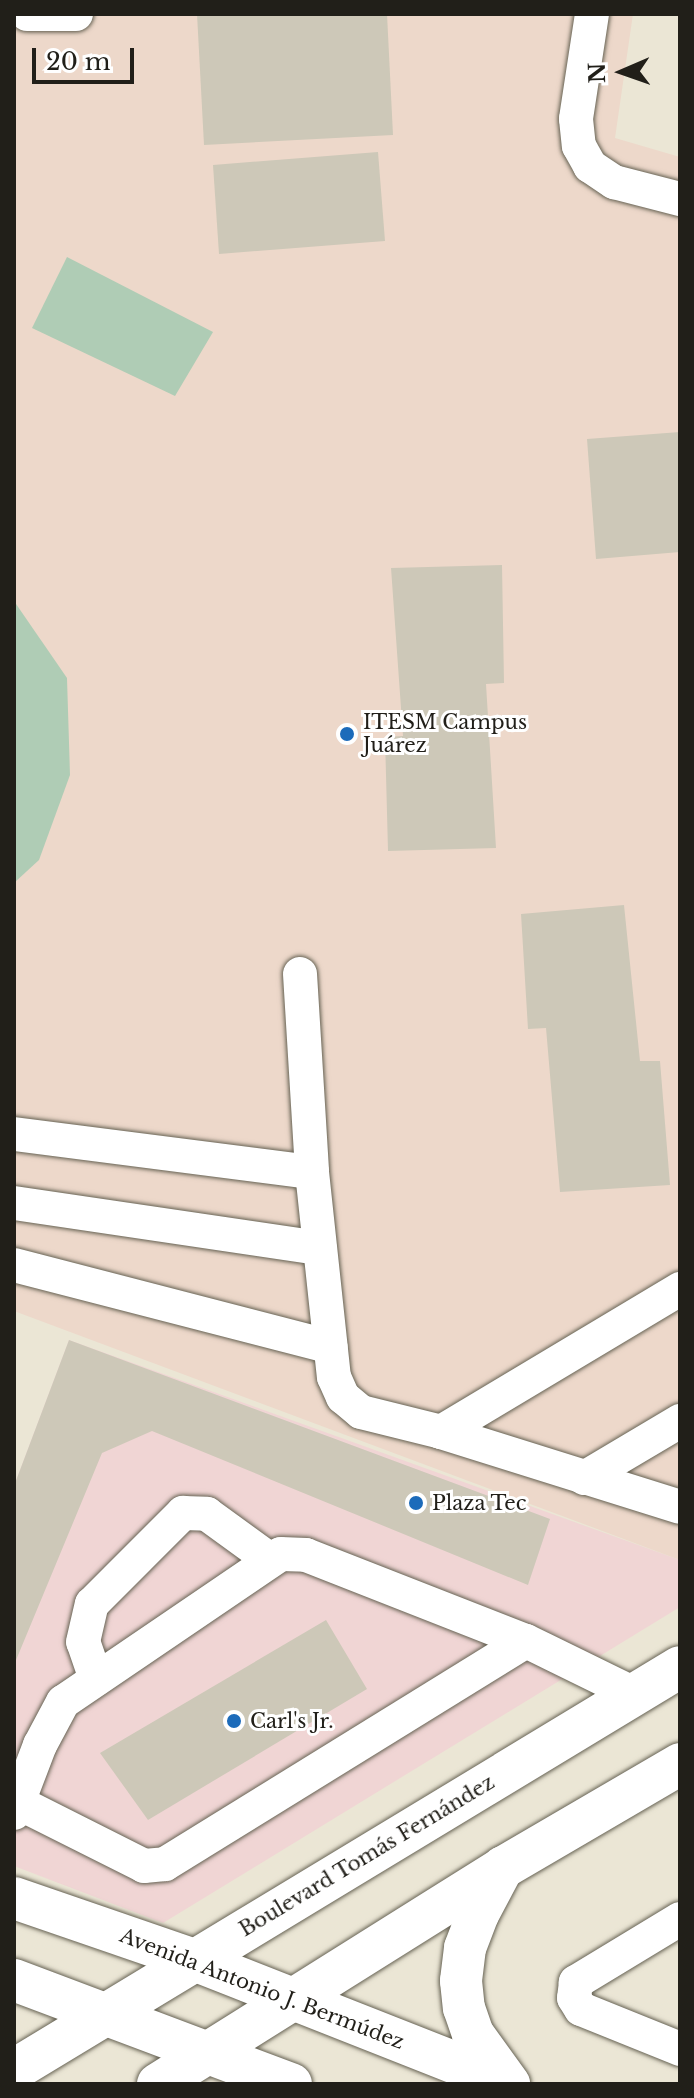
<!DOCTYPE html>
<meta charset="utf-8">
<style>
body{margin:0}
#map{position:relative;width:694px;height:2098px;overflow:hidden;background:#ebe6d5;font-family:"Libre Baskerville",serif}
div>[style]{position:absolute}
.commercial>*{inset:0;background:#f0d5d4}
.education>*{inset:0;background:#edd8ca}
.green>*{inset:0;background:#afccb5}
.building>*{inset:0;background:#cdc8b8}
.roads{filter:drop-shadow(0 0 2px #666253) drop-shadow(0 0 2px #666253)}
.minor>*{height:34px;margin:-17px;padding:0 17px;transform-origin:17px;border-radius:17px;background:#fff}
.major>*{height:42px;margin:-21px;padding:0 21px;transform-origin:21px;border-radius:21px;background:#fff}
.dots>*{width:22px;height:22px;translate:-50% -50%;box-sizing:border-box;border:4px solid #fff;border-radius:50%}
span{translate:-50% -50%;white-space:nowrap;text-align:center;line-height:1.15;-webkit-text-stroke:6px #fff;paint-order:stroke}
.poi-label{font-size:20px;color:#211f19}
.left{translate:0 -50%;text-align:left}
.street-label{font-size:20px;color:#211f19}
.frame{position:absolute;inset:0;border:16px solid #211f19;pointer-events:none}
.north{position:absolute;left:582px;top:32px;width:80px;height:80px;-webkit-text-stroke:6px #fff;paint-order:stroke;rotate:268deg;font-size:22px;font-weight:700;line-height:32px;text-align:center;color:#211f19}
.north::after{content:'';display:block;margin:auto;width:28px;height:36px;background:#211f19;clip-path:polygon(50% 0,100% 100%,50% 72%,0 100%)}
.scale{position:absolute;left:32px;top:48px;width:102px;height:36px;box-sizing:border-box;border:4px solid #211f19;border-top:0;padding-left:10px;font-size:24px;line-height:28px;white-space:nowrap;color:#211f19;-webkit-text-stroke:6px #fff;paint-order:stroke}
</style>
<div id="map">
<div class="commercial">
<div style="clip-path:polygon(69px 1340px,680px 1560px,680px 1607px,163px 1923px,14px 1866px,14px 1486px)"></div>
</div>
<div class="education">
<div style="clip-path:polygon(81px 14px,633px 14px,615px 138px,680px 157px,680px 1560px,14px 1311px,14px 24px)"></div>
</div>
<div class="green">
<div style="clip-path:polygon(67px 257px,213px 332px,175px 396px,32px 328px)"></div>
<div style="clip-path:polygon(14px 601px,67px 678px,70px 775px,39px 860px,14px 883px)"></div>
</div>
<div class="building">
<div style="clip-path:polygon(197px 14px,387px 14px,393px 135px,204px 145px)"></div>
<div style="clip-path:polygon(378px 152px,385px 241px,219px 254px,213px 165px)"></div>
<div style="clip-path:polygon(680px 432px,680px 552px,596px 559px,587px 439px)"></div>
<div style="clip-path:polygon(502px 565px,504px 683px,486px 684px,496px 848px,388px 851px,385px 737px,403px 736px,391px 568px)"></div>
<div style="clip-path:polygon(624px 905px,640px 1061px,660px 1061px,670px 1185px,560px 1192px,546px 1028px,528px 1029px,521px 914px)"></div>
<div style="clip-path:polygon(69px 1340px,550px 1519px,528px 1585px,152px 1431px,102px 1453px,14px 1665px,14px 1486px)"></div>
<div style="clip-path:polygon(326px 1620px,367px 1689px,148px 1820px,100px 1753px)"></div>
</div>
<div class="roads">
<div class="minor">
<div style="left:27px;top:14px;width:49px"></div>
<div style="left:592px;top:14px;width:106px;rotate:98.7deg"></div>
<div style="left:576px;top:119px;width:27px;rotate:84deg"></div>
<div style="left:579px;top:146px;width:23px;rotate:61deg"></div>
<div style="left:590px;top:166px;width:29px;rotate:34deg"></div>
<div style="left:614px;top:182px;width:68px;rotate:14.4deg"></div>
<div style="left:300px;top:974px;width:198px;rotate:86.5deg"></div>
<div style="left:312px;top:1172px;width:206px;rotate:83.9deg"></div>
<div style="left:334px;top:1377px;width:22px;rotate:66deg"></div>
<div style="left:343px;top:1397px;width:23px;rotate:40deg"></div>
<div style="left:361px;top:1412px;width:82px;rotate:14deg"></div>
<div style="left:441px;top:1432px;width:279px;rotate:-30.9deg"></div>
<div style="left:14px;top:1134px;width:300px;rotate:7.3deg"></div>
<div style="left:14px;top:1203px;width:309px;rotate:8.4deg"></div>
<div style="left:14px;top:1265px;width:327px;rotate:14.5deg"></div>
<div style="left:441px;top:1432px;width:250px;rotate:17.4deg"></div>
<div style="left:584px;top:1478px;width:112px;rotate:-30.7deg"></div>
<div style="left:96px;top:1679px;width:39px;rotate:-109deg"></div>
<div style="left:83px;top:1642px;width:39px;rotate:-77deg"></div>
<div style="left:92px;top:1604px;width:129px;rotate:-45deg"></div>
<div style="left:183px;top:1513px;width:24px;rotate:2deg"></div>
<div style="left:207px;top:1514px;width:77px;rotate:36deg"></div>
<div style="left:19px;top:1803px;width:140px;rotate:26.7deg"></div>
<div style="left:144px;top:1866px;width:21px;rotate:-5deg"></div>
<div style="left:165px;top:1864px;width:424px;rotate:-31.7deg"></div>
<div style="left:14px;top:1813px;width:73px;rotate:-69.1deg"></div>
<div style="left:40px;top:1745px;width:49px;rotate:-61.9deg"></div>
<div style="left:63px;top:1702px;width:263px;rotate:-34.2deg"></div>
<div style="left:281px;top:1554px;width:25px;rotate:2deg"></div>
<div style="left:306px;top:1555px;width:236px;rotate:21.4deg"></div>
<div style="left:526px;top:1641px;width:123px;rotate:26.1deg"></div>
<div style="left:680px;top:1919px;width:122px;rotate:148.8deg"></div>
<div style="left:576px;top:1982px;width:16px;rotate:97deg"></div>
<div style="left:574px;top:1998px;width:13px;rotate:58deg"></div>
<div style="left:581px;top:2009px;width:107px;rotate:22deg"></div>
</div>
<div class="major">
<div style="left:503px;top:1867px;width:53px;rotate:118deg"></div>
<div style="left:478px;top:1914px;width:36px;rotate:111deg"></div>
<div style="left:465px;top:1948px;width:33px;rotate:97deg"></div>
<div style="left:461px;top:1981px;width:27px;rotate:84deg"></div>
<div style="left:464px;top:2008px;width:28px;rotate:71deg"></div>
<div style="left:473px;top:2034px;width:62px;rotate:54.2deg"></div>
<div style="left:14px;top:1898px;width:190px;rotate:19deg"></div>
<div style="left:194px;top:1960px;width:338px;rotate:21.5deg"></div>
<div style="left:14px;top:1980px;width:296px;rotate:20.6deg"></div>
<div style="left:14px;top:2070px;width:778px;rotate:-31.18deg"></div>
<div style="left:158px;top:2084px;width:408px;rotate:-32.1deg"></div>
<div style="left:504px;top:1867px;width:204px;rotate:-30.3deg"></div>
</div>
</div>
<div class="dots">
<div style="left:347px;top:734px;background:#1c6bba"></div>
<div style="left:416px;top:1503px;background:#1c6bba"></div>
<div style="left:234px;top:1721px;background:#1c6bba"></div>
</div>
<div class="poi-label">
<span class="left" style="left:363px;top:734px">ITESM Campus<br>Juárez</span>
<span class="left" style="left:432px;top:1503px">Plaza Tec</span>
<span class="left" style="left:250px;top:1721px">Carl's Jr.</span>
</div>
<div class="street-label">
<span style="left:367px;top:1856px;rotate:-31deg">Boulevard Tomás Fernández</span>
<span style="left:262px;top:1989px;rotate:21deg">Avenida Antonio J. Bermúdez</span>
</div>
<div class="frame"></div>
<div class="north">N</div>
<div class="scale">20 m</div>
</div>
